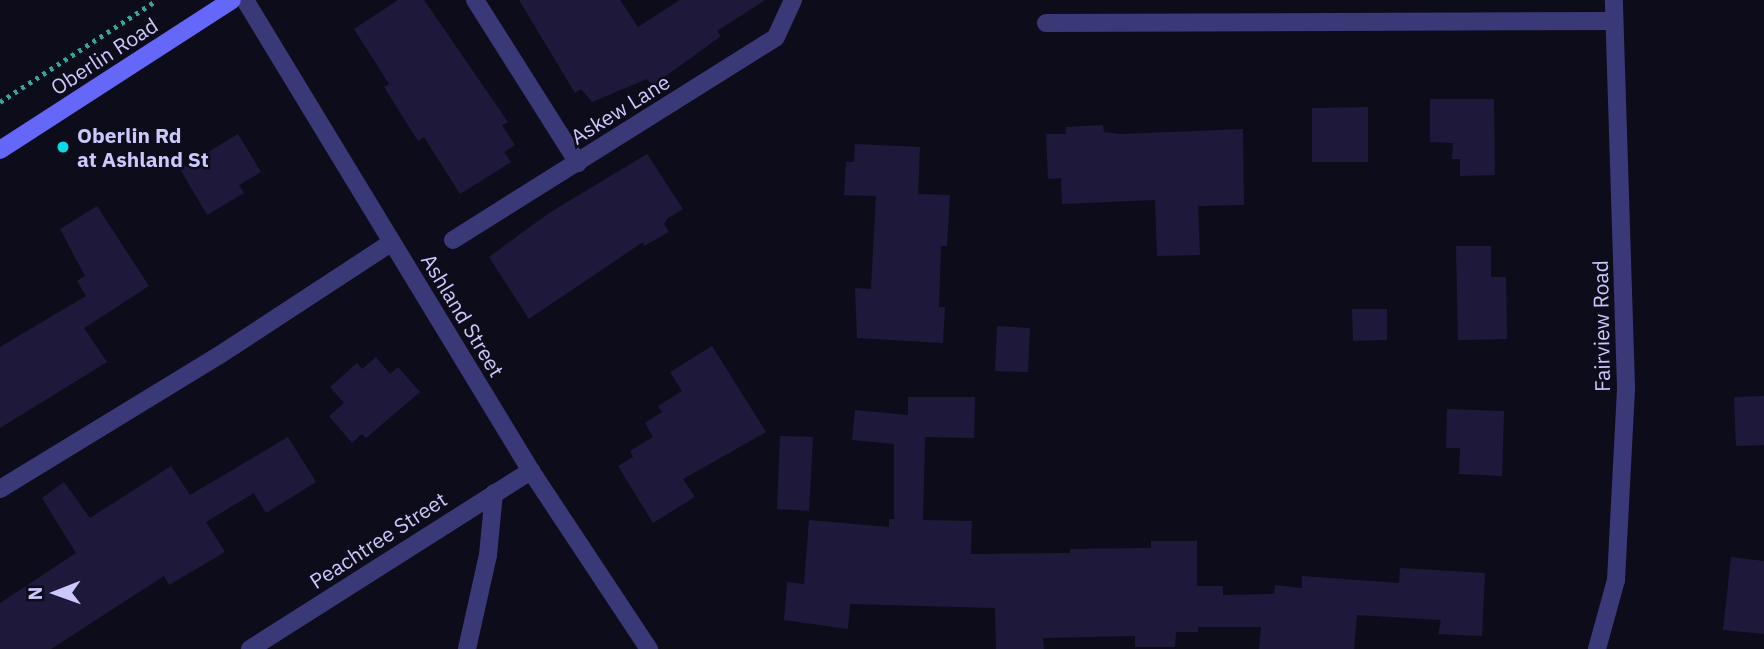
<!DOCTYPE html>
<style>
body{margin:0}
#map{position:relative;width:1764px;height:649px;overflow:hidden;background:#0d0c1b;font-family:"IBM Plex Sans",sans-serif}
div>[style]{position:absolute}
.building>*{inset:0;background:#1e193b}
.path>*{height:4.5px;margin-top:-2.25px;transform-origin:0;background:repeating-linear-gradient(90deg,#32a69a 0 3.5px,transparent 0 8.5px)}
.service>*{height:18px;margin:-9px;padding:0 9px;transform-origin:9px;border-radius:9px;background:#393978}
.minor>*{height:18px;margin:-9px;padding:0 9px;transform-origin:9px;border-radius:9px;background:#393978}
.tertiary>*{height:18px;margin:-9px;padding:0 9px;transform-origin:9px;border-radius:9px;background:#393978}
.secondary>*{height:18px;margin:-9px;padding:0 9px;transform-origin:9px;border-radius:9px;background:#6467f8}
.dots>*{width:19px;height:19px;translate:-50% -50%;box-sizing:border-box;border:4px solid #0d0c1b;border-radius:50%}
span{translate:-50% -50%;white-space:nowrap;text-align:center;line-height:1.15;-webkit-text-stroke:5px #0d0c1b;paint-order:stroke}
.street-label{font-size:21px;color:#cbc8fc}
.poi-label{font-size:21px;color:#cbc8fc;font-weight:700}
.left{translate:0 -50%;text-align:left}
.north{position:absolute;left:21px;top:558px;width:70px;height:70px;-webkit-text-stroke:5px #0d0c1b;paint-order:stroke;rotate:269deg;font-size:19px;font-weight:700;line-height:28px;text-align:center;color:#cbc8fc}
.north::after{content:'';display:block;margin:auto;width:24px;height:32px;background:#cbc8fc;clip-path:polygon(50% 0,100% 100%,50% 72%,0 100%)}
</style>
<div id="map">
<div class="building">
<div style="clip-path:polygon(398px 0,424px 0,508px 122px,502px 125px,515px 145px,504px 152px,511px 162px,460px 194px,424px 137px,418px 141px,384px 87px,389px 84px,354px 29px)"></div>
<div style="clip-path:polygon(519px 0,620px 0,638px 27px,680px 0,765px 0,717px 31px,721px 36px,652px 86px,647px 79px,592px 102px,581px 89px,575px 93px)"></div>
<div style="clip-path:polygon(1430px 99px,1494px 99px,1495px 175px,1460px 176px,1460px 159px,1452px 159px,1453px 143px,1430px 142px)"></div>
<div style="clip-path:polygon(1368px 107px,1368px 162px,1312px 162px,1312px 108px)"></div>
<div style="clip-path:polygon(1103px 125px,1104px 132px,1120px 134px,1243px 129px,1244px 205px,1198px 206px,1200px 255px,1157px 256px,1155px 200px,1062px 204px,1061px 178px,1048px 179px,1046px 134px,1066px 134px,1066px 127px)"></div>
<div style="clip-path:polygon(238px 134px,261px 172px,239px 185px,244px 193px,207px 215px,180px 169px)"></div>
<div style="clip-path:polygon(855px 144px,920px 147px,918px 194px,950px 195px,947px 246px,941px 246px,939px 307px,945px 307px,943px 343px,857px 338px,855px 288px,871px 289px,876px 196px,844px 195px,846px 162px,854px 162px)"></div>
<div style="clip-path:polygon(647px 154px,683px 209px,668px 218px,664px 224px,669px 232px,644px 246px,643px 242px,529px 319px,489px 257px,549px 213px)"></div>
<div style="clip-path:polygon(97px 206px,149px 286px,84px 328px,107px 362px,0 428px,0 347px,86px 296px,77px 281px,85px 276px,60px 229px)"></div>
<div style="clip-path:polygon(1456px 246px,1491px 246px,1491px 277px,1506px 277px,1507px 339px,1458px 340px)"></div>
<div style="clip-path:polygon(1352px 309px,1387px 309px,1387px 340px,1353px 341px)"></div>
<div style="clip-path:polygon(997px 326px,1030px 328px,1028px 372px,995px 371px)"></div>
<div style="clip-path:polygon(712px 346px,766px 432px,683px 479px,695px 497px,653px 523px,618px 466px,633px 457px,630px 451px,653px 437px,645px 423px,662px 412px,658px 406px,682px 391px,670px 372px)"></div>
<div style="clip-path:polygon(376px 357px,390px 374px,398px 367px,420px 392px,366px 438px,362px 434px,352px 443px,329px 416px,344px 403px,330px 387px,357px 363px,362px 369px)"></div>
<div style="clip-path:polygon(1764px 396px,1764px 445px,1736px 446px,1734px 397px)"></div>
<div style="clip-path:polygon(908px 397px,975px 397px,974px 438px,925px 437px,923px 520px,972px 521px,971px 554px,1070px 553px,1070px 549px,1151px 548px,1151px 541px,1197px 541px,1197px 586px,1223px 586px,1223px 595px,1274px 594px,1275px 585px,1302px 588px,1302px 576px,1399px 583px,1400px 568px,1485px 573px,1482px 636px,1438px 634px,1441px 620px,1357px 615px,1354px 649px,1259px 649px,1261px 627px,1198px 627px,1198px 632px,1176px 632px,1175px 647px,1135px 647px,1135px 636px,1043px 638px,1044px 649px,996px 649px,995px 608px,850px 604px,848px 629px,784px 620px,787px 582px,804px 584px,809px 520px,889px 527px,889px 519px,894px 519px,894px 444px,852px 440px,855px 410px,908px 415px)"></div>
<div style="clip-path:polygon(1447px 409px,1504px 411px,1502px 476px,1459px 474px,1460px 448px,1446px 448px)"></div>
<div style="clip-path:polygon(780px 436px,813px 437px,809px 511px,777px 509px)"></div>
<div style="clip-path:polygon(288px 437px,316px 482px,266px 513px,254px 493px,206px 522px,225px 552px,169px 585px,164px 576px,51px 649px,0 649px,0 603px,76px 553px,42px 498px,64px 482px,90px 518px,171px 466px,190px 495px)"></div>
<div style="clip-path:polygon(1731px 557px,1764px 561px,1764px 634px,1723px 630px)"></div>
</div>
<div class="path">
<div style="left:0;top:102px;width:187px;rotate:-33deg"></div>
</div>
<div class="service">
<div style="left:0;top:489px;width:255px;rotate:-31.4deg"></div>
<div style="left:218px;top:356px;width:208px;rotate:-33.2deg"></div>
</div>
<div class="minor">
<div style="left:245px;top:0;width:551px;rotate:58.73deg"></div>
<div style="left:531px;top:471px;width:214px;rotate:56.5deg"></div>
<div style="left:475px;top:0;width:193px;rotate:57.7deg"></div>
<div style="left:1046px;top:23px;width:568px;rotate:-0.2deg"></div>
<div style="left:453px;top:240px;width:381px;rotate:-32.1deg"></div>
<div style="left:776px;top:37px;width:41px;rotate:-65.3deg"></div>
<div style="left:250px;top:649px;width:333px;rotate:-32.4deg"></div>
<div style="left:467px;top:649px;width:96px;rotate:-77.4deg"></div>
<div style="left:488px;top:555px;width:62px;rotate:-84.5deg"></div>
</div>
<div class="tertiary">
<div style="left:1597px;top:649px;width:72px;rotate:-74.6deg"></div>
<div style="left:1616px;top:580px;width:193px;rotate:-87deg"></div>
<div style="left:1626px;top:387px;width:387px;rotate:-91.8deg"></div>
</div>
<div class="secondary">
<div style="left:0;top:150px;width:276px;rotate:-32.9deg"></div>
</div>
<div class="dots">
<div style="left:63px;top:147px;background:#0bdae5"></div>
</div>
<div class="street-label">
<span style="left:104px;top:56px;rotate:-33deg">Oberlin Road</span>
<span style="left:620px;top:109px;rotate:-32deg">Askew Lane</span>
<span style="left:463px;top:315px;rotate:59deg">Ashland Street</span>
<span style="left:1601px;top:326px;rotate:-91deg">Fairview Road</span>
<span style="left:378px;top:540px;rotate:-33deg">Peachtree Street</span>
</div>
<div class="poi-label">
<span class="left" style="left:77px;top:147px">Oberlin Rd<br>at Ashland St</span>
</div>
<div class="north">N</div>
</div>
